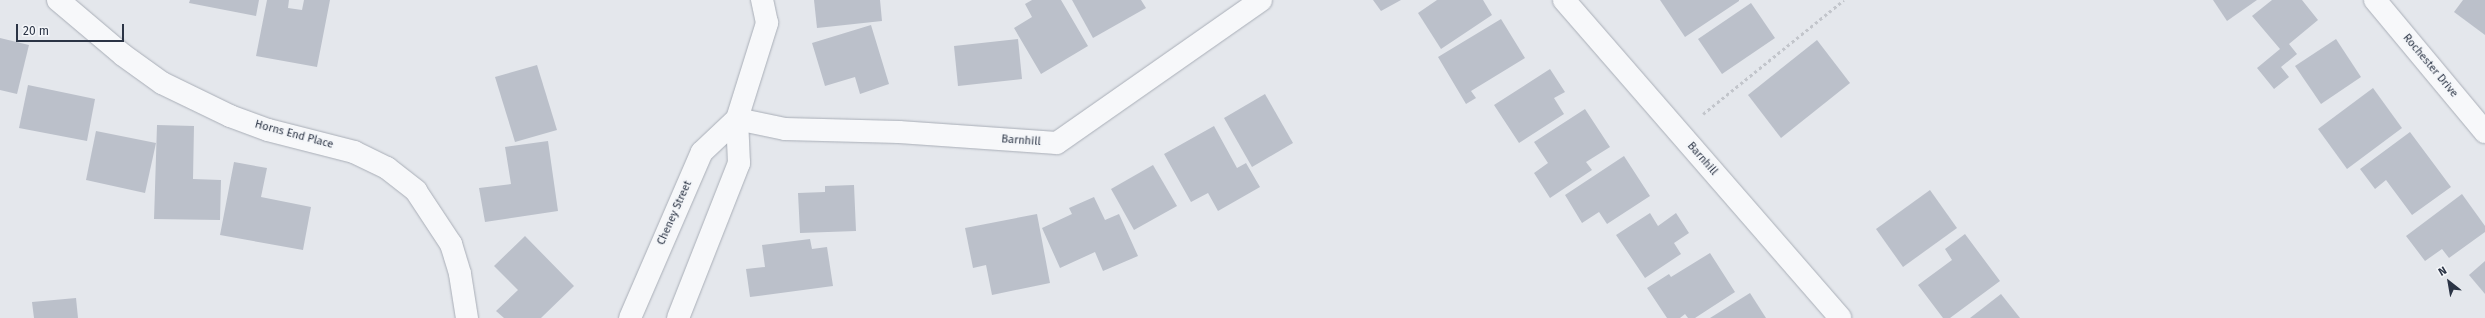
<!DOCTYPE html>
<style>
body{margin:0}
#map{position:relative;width:2485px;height:318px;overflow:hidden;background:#e4e7ec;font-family:"Fira Sans",sans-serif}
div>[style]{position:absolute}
.building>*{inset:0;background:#bbc0ca}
.path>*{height:2.5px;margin-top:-1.25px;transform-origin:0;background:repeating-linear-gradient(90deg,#c2c5cb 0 3px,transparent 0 6px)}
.roads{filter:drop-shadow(0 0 1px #a9aeb7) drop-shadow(0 0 1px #a9aeb7)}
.minor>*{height:22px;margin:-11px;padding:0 11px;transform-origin:11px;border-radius:11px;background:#f7f8fa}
span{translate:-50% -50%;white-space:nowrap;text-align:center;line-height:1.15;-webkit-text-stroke:4px #f4f6f9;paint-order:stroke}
.street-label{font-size:11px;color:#2b3445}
.north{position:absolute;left:2429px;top:262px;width:40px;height:40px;-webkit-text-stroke:3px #f4f6f9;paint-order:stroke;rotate:329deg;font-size:11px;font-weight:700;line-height:16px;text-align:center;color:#2b3445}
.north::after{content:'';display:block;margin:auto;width:14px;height:18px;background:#2b3445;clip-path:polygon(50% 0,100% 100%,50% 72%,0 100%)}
.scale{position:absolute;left:16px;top:24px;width:108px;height:18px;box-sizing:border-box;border:2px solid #2b3445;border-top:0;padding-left:5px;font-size:12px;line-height:14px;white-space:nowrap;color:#2b3445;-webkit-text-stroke:3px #f4f6f9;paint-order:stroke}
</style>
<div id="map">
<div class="building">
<div style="clip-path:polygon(190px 0,259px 0,256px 16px,189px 3px)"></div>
<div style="clip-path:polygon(267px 0,289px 0,288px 8px,302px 10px,304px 0,330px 0,317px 67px,256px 56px)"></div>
<div style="clip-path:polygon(814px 0,880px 0,882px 21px,817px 28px)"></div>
<div style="clip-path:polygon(1032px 0,1061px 0,1088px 46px,1041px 74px,1014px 28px,1032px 17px,1025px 4px)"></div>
<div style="clip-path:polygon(1072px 0,1141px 0,1146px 8px,1093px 38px)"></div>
<div style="clip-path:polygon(1373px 0,1401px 0,1381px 11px)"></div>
<div style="clip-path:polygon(1437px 0,1483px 0,1492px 15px,1441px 49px,1418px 13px)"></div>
<div style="clip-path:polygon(1660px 0,1739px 0,1739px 1px,1685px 37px)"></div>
<div style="clip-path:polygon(2213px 0,2257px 0,2227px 21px)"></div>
<div style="clip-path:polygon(2272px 0,2302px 0,2318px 20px,2289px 44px,2297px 54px,2281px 67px,2289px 77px,2274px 89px,2257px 68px,2280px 49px,2252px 16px)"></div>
<div style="clip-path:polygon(2463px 0,2485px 0,2485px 35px,2454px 12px)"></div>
<div style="clip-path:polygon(1751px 3px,1775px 38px,1722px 74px,1698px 39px)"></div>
<div style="clip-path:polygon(1501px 19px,1525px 58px,1471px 91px,1476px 98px,1466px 104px,1438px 57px)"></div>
<div style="clip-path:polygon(871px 25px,889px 84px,860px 94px,855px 77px,825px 86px,812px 43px)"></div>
<div style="clip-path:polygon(0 38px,29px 45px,17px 94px,0 90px)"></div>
<div style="clip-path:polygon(1018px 39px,1022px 79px,958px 86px,954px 46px)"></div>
<div style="clip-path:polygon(2336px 39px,2361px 77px,2321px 104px,2295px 66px)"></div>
<div style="clip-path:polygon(1817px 40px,1850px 83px,1781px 138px,1748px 95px)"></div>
<div style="clip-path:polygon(537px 65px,557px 130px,515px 142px,495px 77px)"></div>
<div style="clip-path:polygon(1550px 69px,1565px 92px,1554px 98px,1564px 114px,1519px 143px,1494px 105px)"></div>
<div style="clip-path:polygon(28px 85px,95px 99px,87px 141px,19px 128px)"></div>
<div style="clip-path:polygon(2373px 88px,2402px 128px,2347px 169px,2318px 129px)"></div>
<div style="clip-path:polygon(1265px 94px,1293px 143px,1252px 167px,1224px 118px)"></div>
<div style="clip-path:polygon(1585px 109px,1610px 147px,1586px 162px,1592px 170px,1550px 198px,1534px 173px,1548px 163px,1534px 142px)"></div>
<div style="clip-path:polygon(157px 125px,194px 126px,193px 179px,221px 180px,220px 220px,154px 219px)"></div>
<div style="clip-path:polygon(1214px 126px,1237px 168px,1246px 163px,1260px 187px,1218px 211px,1208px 193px,1191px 202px,1164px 154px)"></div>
<div style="clip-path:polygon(96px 131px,156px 143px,145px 193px,86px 180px)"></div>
<div style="clip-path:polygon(2410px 132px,2451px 187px,2412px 215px,2386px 180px,2375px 189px,2360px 169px)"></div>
<div style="clip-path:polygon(548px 141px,558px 211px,485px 222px,479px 188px,511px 184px,505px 147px)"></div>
<div style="clip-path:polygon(1624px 156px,1650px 196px,1607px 224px,1599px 212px,1582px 223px,1565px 195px)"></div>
<div style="clip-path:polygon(234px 162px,267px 168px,261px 197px,311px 207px,303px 250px,220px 235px)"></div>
<div style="clip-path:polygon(1153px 165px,1177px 206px,1134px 230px,1111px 189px)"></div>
<div style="clip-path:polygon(854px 185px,856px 231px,800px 233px,798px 193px,825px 192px,825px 186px)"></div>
<div style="clip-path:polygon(1930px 190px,1957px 228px,1903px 267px,1876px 229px)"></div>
<div style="clip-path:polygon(2462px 194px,2485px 226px,2485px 232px,2449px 258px,2442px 249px,2425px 261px,2406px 236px)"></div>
<div style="clip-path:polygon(1094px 197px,1105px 220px,1119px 214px,1138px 256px,1103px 271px,1095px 252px,1060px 268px,1042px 228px,1072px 214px,1069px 208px)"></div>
<div style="clip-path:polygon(1650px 213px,1658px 226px,1676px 213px,1689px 233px,1674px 243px,1681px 254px,1645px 278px,1616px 235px)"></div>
<div style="clip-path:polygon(1037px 214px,1050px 283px,992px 295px,986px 265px,973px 268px,965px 228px)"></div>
<div style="clip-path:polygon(1965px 234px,2000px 281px,1950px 318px,1943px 318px,1918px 285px,1952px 260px,1945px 249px)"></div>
<div style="clip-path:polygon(525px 236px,574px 286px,541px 318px,504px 318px,496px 311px,518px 290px,494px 266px)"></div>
<div style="clip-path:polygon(810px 239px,812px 249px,827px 247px,833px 286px,750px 297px,746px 269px,765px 267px,762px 245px)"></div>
<div style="clip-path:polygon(1710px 253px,1735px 292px,1695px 318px,1688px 318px,1685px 314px,1680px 318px,1667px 318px,1647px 288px,1669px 274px,1671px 277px)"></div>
<div style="clip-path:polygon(2485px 261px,2485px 294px,2469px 275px)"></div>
<div style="clip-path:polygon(1750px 293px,1766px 318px,1710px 318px)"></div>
<div style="clip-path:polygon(2001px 294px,2020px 318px,1970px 318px)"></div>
<div style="clip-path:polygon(76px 298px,78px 318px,34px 318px,32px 302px)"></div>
</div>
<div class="path">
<div style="left:1703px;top:114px;width:181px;rotate:-39deg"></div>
</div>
<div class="roads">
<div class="minor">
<div style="left:58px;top:0;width:85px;rotate:40.2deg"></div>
<div style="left:123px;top:55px;width:48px;rotate:35.7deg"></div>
<div style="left:162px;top:83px;width:76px;rotate:25.9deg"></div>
<div style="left:230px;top:116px;width:40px;rotate:20.2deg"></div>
<div style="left:268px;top:130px;width:89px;rotate:14.3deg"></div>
<div style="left:354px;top:152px;width:37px;rotate:26deg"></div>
<div style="left:387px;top:168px;width:37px;rotate:38deg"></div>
<div style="left:416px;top:191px;width:64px;rotate:56.6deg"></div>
<div style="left:451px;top:244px;width:31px;rotate:73deg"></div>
<div style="left:460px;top:274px;width:45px;rotate:81deg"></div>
<div style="left:1564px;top:0;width:421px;rotate:49deg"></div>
<div style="left:2375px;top:0;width:172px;rotate:50.2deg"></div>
<div style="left:737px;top:119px;width:49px;rotate:11.8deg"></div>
<div style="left:785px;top:129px;width:114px;rotate:1.5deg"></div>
<div style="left:899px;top:132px;width:158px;rotate:4deg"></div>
<div style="left:1057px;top:143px;width:249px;rotate:-35deg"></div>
<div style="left:630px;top:318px;width:181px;rotate:-66.6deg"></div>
<div style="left:702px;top:152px;width:48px;rotate:-43.3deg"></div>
<div style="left:678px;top:318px;width:167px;rotate:-68.5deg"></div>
<div style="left:739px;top:163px;width:44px;rotate:-92.6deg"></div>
<div style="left:737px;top:119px;width:101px;rotate:-72.6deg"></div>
<div style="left:767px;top:23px;width:24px;rotate:-102deg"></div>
</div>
</div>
<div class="street-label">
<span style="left:2430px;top:66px;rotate:50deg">Rochester Drive</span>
<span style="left:294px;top:135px;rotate:15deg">Horns End Place</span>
<span style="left:1021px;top:141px;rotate:4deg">Barnhill</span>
<span style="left:1702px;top:159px;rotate:49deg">Barnhill</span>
<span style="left:675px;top:213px;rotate:-66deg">Cheney Street</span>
</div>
<div class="north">N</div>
<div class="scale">20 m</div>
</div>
